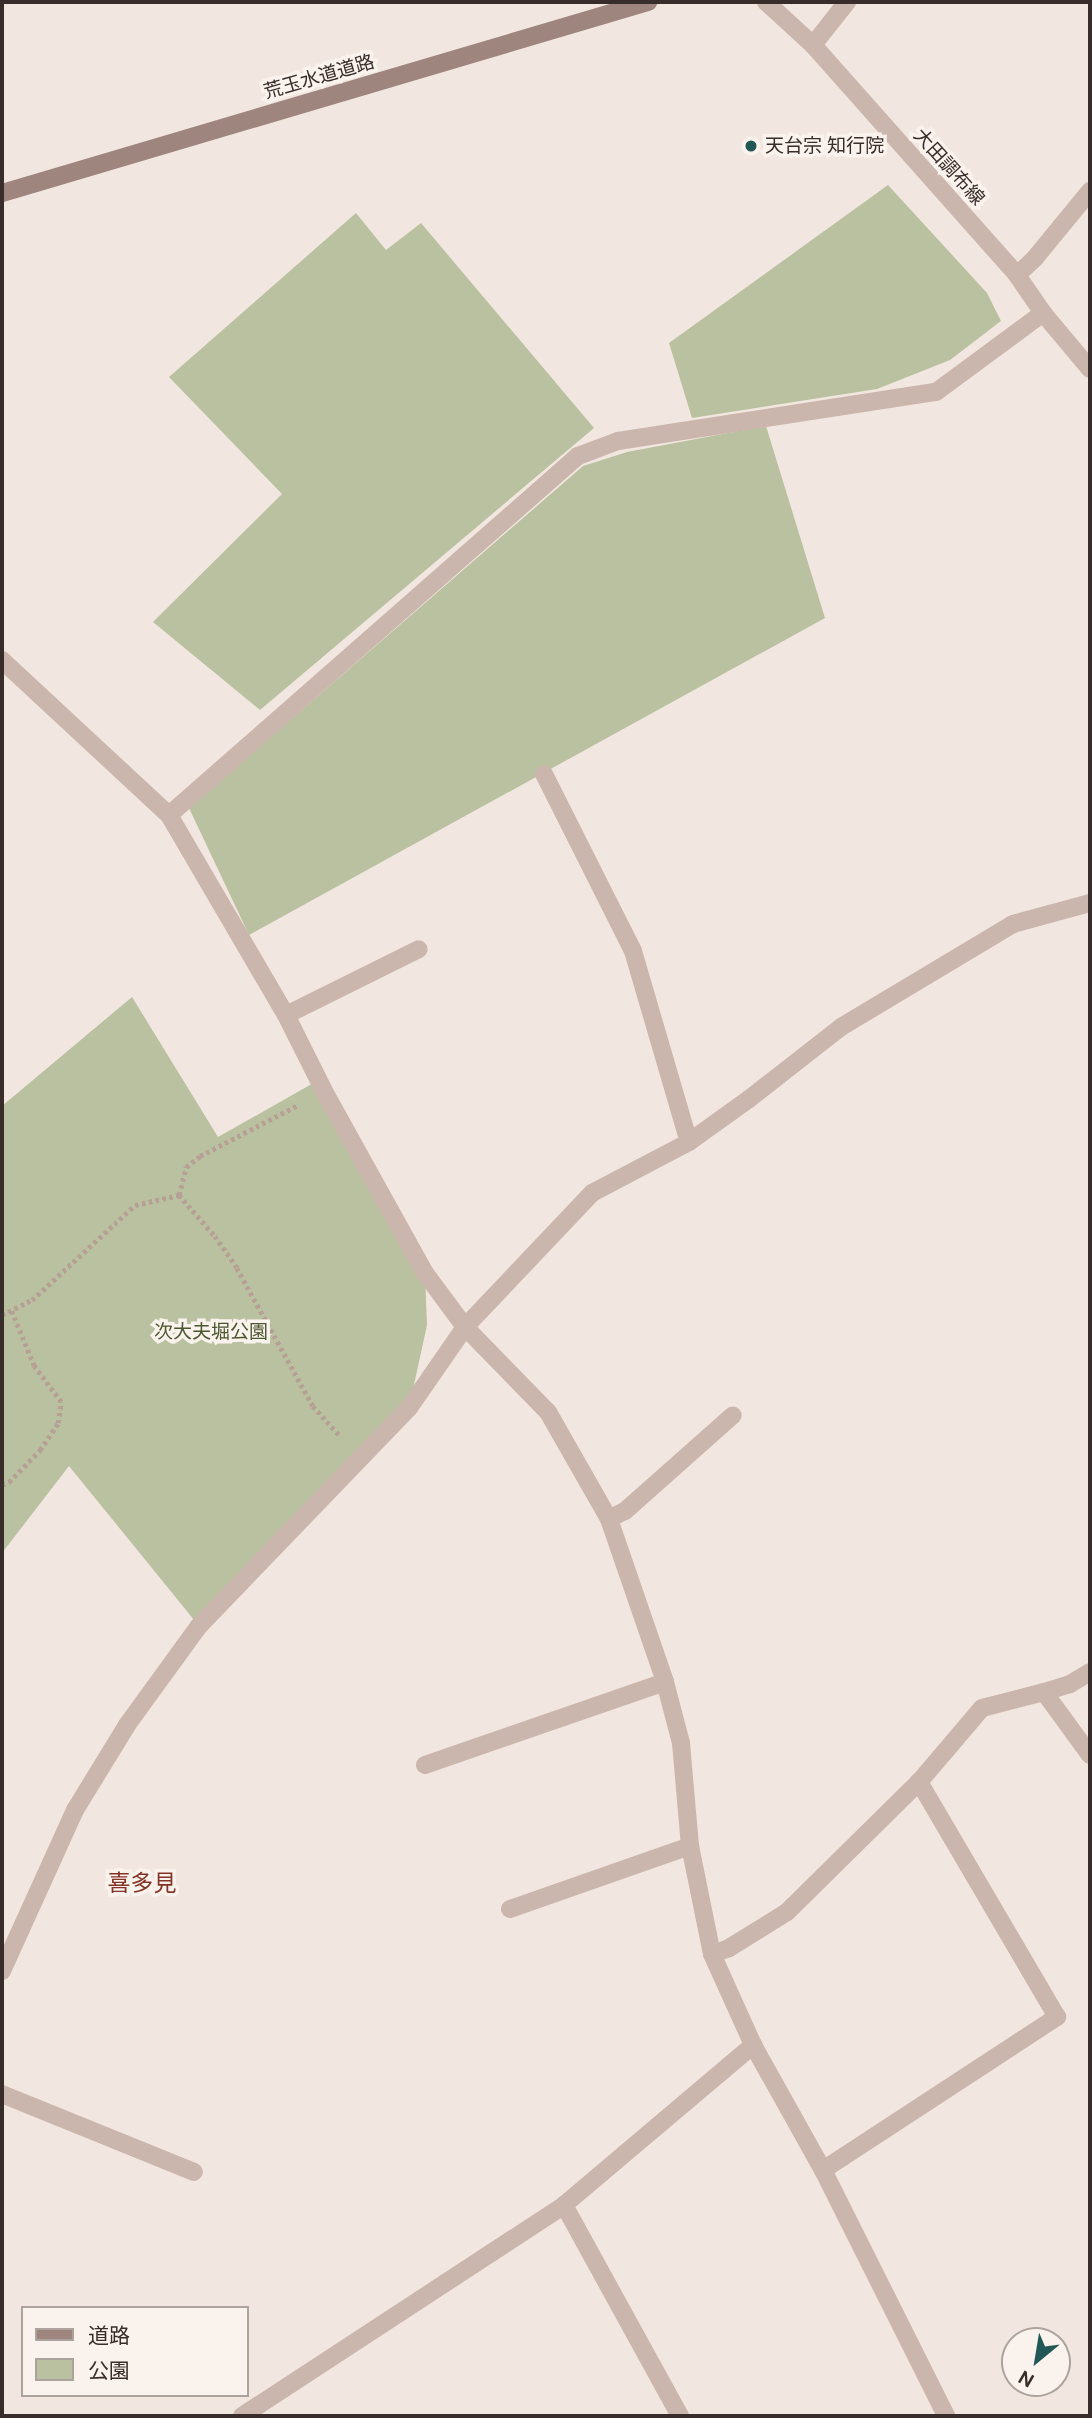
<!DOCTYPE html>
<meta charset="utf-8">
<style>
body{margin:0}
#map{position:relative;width:1092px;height:2418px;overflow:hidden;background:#f2e7e0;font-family:"DM Sans","Noto Sans JP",sans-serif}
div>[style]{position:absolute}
.green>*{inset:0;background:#b9c1a0}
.path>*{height:4.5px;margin-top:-2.25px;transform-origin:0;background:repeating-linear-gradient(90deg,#b6a096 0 3.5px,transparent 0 7px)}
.service>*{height:18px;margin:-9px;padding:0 9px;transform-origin:9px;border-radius:9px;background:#cab6ac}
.minor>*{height:18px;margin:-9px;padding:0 9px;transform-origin:9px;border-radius:9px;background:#cab6ac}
.tertiary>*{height:18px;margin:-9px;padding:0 9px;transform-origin:9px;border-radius:9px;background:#cab6ac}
.secondary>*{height:18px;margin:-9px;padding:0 9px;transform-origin:9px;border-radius:9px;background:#9e857d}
.dots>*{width:19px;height:19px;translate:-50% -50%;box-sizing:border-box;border:4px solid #faf2ec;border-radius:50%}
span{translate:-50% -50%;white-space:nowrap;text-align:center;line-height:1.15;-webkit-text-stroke:7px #faf2ec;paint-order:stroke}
.street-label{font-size:19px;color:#382d2a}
.poi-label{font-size:19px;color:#382d2a}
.left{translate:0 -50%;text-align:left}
.park-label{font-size:19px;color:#4c562f}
.quarter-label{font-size:23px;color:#843327}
.frame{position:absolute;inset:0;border:4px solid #382d2a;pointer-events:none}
.legend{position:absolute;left:21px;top:2306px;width:228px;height:91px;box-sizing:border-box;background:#faf2ec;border:2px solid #aca39e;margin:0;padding:9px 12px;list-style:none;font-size:21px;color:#382d2a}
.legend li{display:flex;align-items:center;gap:14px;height:35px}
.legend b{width:35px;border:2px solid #aca39e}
.north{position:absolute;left:1001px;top:2327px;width:70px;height:70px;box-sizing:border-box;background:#faf2ec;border:2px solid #aca39e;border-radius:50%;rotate:210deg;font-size:19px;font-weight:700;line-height:28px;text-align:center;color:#382d2a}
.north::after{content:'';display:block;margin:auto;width:24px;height:32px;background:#215856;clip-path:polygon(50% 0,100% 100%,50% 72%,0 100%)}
</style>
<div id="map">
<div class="green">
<div style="clip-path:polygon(888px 185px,987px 293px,1001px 321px,950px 360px,877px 389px,692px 418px,669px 343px)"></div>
<div style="clip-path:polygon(356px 213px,386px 250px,421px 223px,594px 428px,260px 710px,153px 622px,282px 494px,169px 377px)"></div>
<div style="clip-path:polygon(766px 426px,825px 618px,249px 935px,189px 808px,583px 466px,627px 452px)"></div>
<div style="clip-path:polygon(132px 997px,218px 1137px,317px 1081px,425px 1273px,427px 1325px,409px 1408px,199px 1626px,69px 1466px,2px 1553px,2px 1106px)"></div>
</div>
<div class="path">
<div style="left:179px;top:1195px;width:29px;rotate:-76deg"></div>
<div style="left:186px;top:1167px;width:18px;rotate:-38deg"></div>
<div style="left:200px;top:1156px;width:110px;rotate:-27.5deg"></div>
<div style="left:2px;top:1315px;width:34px;rotate:-27deg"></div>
<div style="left:32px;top:1300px;width:140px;rotate:-42.7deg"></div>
<div style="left:135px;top:1205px;width:45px;rotate:-12.8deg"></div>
<div style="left:179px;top:1195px;width:55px;rotate:48.7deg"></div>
<div style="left:215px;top:1236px;width:39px;rotate:55deg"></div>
<div style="left:237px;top:1268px;width:158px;rotate:61.2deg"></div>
<div style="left:313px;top:1406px;width:42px;rotate:47.9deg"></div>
<div style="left:2px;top:1485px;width:8px;rotate:-23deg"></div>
<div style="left:9px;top:1482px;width:45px;rotate:-45.9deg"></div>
<div style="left:40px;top:1450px;width:32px;rotate:-56deg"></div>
<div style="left:58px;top:1423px;width:21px;rotate:-82deg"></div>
<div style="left:61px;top:1402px;width:45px;rotate:-126.9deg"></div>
<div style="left:34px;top:1366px;width:61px;rotate:-112.3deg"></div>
</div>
<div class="service">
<div style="left:1017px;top:275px;width:25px;rotate:-43deg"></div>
<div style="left:1035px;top:258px;width:87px;rotate:-50.6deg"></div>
<div style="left:544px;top:774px;width:198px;rotate:63.3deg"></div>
<div style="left:633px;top:951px;width:199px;rotate:73.7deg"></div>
<div style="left:169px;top:815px;width:544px;rotate:-41.28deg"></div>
<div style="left:578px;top:456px;width:43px;rotate:-20.6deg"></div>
<div style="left:618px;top:441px;width:322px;rotate:-8.8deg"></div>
<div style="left:936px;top:392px;width:133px;rotate:-36.4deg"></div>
<div style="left:286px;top:1015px;width:148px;rotate:-26.4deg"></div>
<div style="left:609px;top:1519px;width:18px;rotate:-27deg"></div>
<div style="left:625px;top:1511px;width:144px;rotate:-41.6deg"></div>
<div style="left:1044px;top:1692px;width:78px;rotate:53.9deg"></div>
<div style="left:510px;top:1909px;width:191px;rotate:-19.3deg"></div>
<div style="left:2px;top:2094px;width:207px;rotate:22.1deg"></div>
<div style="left:564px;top:2205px;width:241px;rotate:61.2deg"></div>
</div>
<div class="minor">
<div style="left:766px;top:2px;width:64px;rotate:42.5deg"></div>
<div style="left:813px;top:45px;width:307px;rotate:48.4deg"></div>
<div style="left:1017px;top:275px;width:46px;rotate:55.6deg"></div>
<div style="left:1043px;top:313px;width:73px;rotate:50deg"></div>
<div style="left:813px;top:45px;width:55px;rotate:-51.7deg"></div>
<div style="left:2px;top:660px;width:228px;rotate:42.9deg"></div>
<div style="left:169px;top:815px;width:232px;rotate:59.7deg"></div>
<div style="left:286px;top:1015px;width:85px;rotate:63.4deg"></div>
<div style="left:324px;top:1091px;width:208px;rotate:61deg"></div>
<div style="left:425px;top:1273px;width:67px;rotate:53.5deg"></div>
<div style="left:425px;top:1765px;width:254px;rotate:-19.1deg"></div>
<div style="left:712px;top:1954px;width:18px;rotate:-19deg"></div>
<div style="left:729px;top:1948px;width:68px;rotate:-31.8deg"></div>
<div style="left:787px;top:1912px;width:185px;rotate:-44.6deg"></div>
<div style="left:919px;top:1782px;width:97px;rotate:-49.6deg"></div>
<div style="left:982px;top:1708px;width:64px;rotate:-14.5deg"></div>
<div style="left:1044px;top:1692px;width:27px;rotate:-17deg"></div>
<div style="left:1070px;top:1684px;width:23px;rotate:-31deg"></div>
<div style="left:2px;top:1971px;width:177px;rotate:-65.6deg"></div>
<div style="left:75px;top:1810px;width:100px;rotate:-58.5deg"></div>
<div style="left:127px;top:1725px;width:122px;rotate:-54deg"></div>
<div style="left:199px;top:1626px;width:303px;rotate:-46.1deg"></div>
<div style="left:409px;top:1408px;width:98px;rotate:-55.3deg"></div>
<div style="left:465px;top:1327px;width:185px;rotate:-46.5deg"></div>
<div style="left:592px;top:1193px;width:110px;rotate:-27.7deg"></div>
<div style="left:689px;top:1142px;width:74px;rotate:-35.6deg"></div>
<div style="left:749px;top:1099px;width:117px;rotate:-38deg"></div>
<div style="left:841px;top:1027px;width:200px;rotate:-30.9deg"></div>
<div style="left:1013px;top:924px;width:80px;rotate:-15.3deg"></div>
<div style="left:823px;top:2170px;width:280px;rotate:-33.2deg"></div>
<div style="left:1057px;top:2017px;width:273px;rotate:-120.4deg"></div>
<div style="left:242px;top:2416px;width:385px;rotate:-33.2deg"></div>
<div style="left:564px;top:2205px;width:248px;rotate:-40.2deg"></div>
</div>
<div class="tertiary">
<div style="left:465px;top:1327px;width:119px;rotate:45.7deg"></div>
<div style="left:548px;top:1412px;width:123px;rotate:60.3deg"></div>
<div style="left:609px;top:1519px;width:172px;rotate:71deg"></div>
<div style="left:665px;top:1682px;width:63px;rotate:75.3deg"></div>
<div style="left:681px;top:1743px;width:103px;rotate:85deg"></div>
<div style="left:690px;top:1846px;width:110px;rotate:78.5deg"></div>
<div style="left:712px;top:1954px;width:100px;rotate:65.7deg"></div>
<div style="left:753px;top:2045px;width:143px;rotate:60.8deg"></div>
<div style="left:823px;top:2170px;width:275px;rotate:63.4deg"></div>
</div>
<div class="secondary">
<div style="left:2px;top:193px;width:674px;rotate:-16.47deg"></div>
</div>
<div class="dots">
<div style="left:751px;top:146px;background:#215856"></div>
</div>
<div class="street-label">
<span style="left:319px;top:77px;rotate:-16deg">荒玉水道道路</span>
<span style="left:949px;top:167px;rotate:48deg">大田調布線</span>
</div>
<div class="poi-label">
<span class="left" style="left:765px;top:146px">天台宗 知行院</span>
</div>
<div class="park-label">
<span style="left:211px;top:1332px">次大夫堀公園</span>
</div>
<div class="quarter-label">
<span style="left:142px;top:1883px">喜多見</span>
</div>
<div class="frame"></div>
<ul class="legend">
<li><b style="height:9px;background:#9e857d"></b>道路</li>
<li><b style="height:19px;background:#b9c1a0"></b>公園</li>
</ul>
<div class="north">N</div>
</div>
